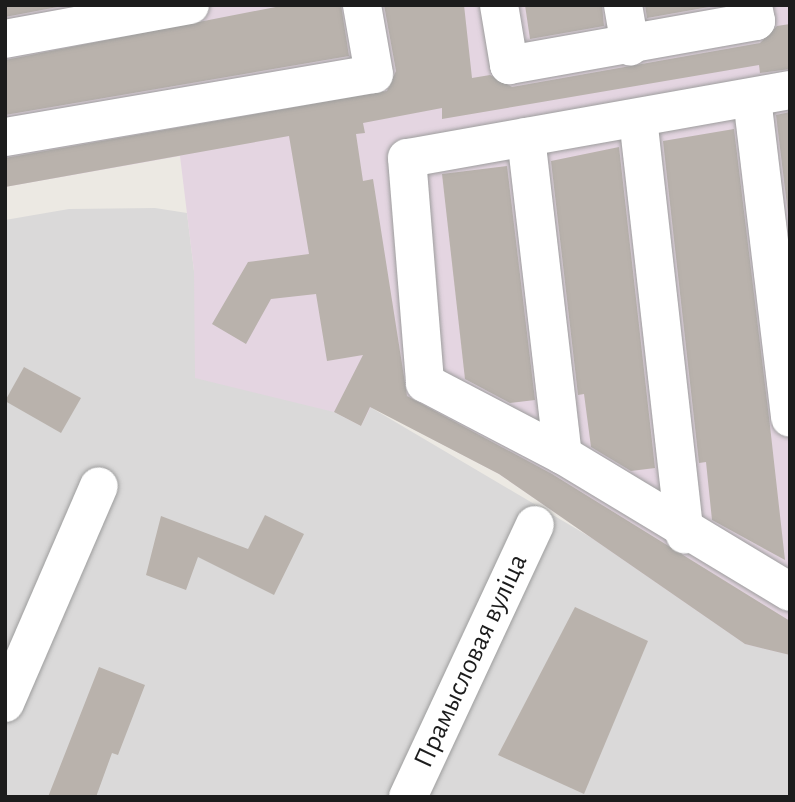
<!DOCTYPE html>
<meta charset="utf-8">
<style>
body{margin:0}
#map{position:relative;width:795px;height:802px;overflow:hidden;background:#ece9e3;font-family:"Alegreya Sans",sans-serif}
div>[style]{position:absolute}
.residential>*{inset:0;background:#dad9d9}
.industrial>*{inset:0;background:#e4d5e1}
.building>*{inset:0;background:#b9b2ac}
.roads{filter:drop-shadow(0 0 2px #9d9d9d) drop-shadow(0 0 2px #9d9d9d)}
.minor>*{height:38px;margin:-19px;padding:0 19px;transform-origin:19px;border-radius:19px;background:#fff}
span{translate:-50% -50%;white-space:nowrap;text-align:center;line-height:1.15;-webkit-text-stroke:5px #fff;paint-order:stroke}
.street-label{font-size:28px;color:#1c1c1c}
.frame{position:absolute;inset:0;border:7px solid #1c1c1c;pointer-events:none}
</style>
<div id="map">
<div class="residential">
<div style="clip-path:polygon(155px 208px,187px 213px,194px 271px,334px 412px,361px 426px,370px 407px,790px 655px,790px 797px,5px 797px,5px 220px,69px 209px)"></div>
</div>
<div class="industrial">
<div style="clip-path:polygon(5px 5px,790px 5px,790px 655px,745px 644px,499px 474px,371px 407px,361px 426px,334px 412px,195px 378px,194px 271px,180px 156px,5px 187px)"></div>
</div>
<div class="building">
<div style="clip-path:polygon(5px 5px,68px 5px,5px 17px)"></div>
<div style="clip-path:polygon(286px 5px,341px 5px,349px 56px,5px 115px,5px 60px)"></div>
<div style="clip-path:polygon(384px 5px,464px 5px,472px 78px,490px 75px,512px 87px,760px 43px,777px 26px,790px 24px,790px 69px,760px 73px,759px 65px,442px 119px,442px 108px,363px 123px,365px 133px,356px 134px,363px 181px,373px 179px,407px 396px,552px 474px,790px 621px,790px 655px,745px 644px,499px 474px,370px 407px,361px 426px,334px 412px,363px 355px,327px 361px,316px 294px,271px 299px,246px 344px,212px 324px,248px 262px,309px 254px,289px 136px,5px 187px,5px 158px,387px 91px,396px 71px)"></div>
<div style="clip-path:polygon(525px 5px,602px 5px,604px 26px,530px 39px)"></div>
<div style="clip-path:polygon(645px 5px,720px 5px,647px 18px)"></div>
<div style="clip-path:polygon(790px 112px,790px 230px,776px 115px)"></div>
<div style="clip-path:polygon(734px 129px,770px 426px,785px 560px,712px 520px,706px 462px,699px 463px,663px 141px)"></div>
<div style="clip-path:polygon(619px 147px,655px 468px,631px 471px,591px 447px,584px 394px,578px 395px,551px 161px)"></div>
<div style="clip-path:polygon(507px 166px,535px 400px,510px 403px,465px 379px,442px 174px)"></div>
<div style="clip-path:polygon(24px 367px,81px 398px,61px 433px,5px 401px)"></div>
<div style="clip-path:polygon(265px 515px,304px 534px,274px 595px,198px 557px,186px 590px,146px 575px,161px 516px,248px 549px)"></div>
<div style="clip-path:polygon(575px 607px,648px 641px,584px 794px,498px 755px)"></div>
<div style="clip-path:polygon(99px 667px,145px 685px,118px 755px,112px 753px,96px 797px,48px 797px)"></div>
</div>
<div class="roads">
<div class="minor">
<div style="left:499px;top:5px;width:61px;rotate:80.5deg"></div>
<div style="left:509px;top:65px;width:251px;rotate:-10.1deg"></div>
<div style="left:756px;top:21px;width:16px;rotate:-101deg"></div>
<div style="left:623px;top:5px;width:42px;rotate:80.3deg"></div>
<div style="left:5px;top:39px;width:188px;rotate:-10.4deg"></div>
<div style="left:790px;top:90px;width:389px;rotate:169.9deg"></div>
<div style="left:407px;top:158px;width:226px;rotate:85.4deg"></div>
<div style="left:425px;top:383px;width:156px;rotate:27.6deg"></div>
<div style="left:563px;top:455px;width:265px;rotate:31.1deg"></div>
<div style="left:752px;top:98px;width:322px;rotate:83.2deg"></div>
<div style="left:638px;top:118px;width:419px;rotate:83.6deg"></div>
<div style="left:5px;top:137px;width:374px;rotate:-9.7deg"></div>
<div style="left:374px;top:74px;width:70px;rotate:-99.9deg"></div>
<div style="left:526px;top:137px;width:320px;rotate:83.4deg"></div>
<div style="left:5px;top:703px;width:236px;rotate:-66.6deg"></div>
<div style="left:408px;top:797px;width:300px;rotate:-65deg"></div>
</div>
</div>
<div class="street-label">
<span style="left:471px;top:661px;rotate:-65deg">Прамысловая вуліца</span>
</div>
<div class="frame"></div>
</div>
